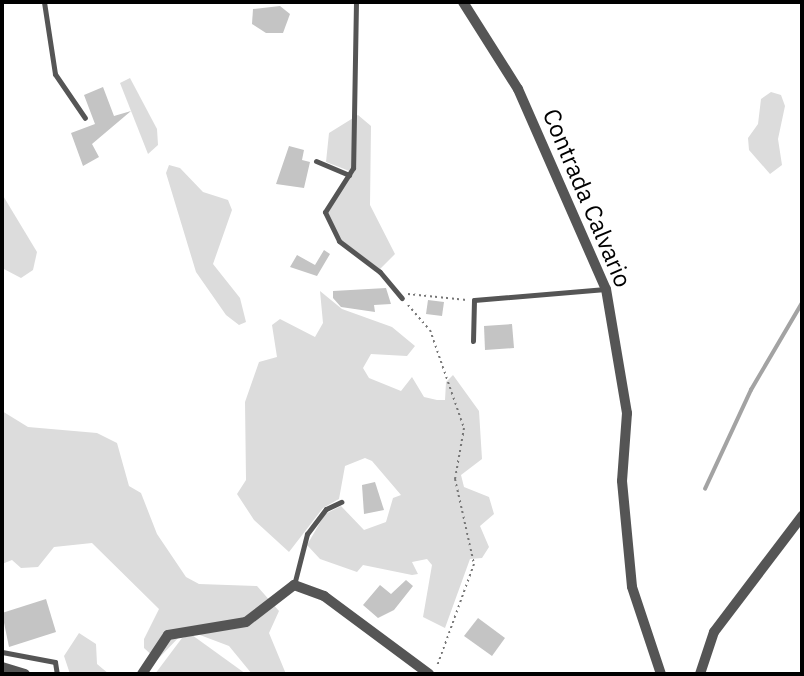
<!DOCTYPE html>
<style>
body{margin:0}
#map{position:relative;width:804px;height:676px;overflow:hidden;background:#fff;font-family:"IBM Plex Sans",sans-serif}
div>[style]{position:absolute}
.green>*{inset:0;background:#dcdcdc}
.stream>*{height:3.5px;margin:-1.75px;padding:0 1.75px;transform-origin:1.75px;border-radius:1.75px;background:#a3a3a3}
.building>*{inset:0;background:#c4c4c4}
.path>*{height:2px;margin-top:-1px;transform-origin:0;background:repeating-linear-gradient(90deg,#777 0 2px,transparent 0 5.5px)}
.service>*{height:5px;margin:-2.5px;padding:0 2.5px;transform-origin:2.5px;border-radius:2.5px;background:#555}
.minor>*{height:10px;margin:-5px;padding:0 5px;transform-origin:5px;border-radius:5px;background:#555}
span{translate:-50% -50%;white-space:nowrap;text-align:center;line-height:1.15;-webkit-text-stroke:5px #fff;paint-order:stroke}
.street-label{font-size:24px;color:#000}
.frame{position:absolute;inset:0;border:4px solid #000;pointer-events:none}
</style>
<div id="map">
<div class="green">
<div style="clip-path:polygon(130px 78px,157px 129px,158px 145px,148px 154px,120px 83px)"></div>
<div style="clip-path:polygon(771px 92px,781px 95px,785px 106px,778px 139px,782px 165px,770px 174px,749px 150px,748px 138px,758px 124px,761px 99px)"></div>
<div style="clip-path:polygon(358px 115px,371px 126px,370px 205px,395px 254px,380px 269px,342px 241px,326px 216px,352px 172px,326px 162px,329px 133px)"></div>
<div style="clip-path:polygon(169px 165px,180px 168px,203px 192px,228px 200px,232px 210px,213px 264px,240px 298px,246px 322px,239px 325px,226px 315px,196px 272px,166px 173px)"></div>
<div style="clip-path:polygon(2px 194px,37px 252px,33px 270px,21px 278px,2px 268px)"></div>
<div style="clip-path:polygon(320px 291px,342px 309px,392px 327px,415px 346px,407px 356px,371px 354px,363px 368px,369px 378px,401px 391px,412px 377px,424px 397px,437px 400px,445px 400px,446px 382px,453px 375px,479px 411px,482px 459px,461px 475px,464px 487px,489px 497px,494px 514px,480px 526px,489px 547px,482px 558px,470px 559px,445px 628px,423px 617px,432px 565px,427px 559px,412px 562px,418px 574px,412px 575px,363px 565px,357px 572px,320px 559px,307px 545px,325px 514px,341px 506px,364px 530px,386px 522px,393px 498px,401px 495px,372px 461px,365px 458px,345px 466px,339px 499px,323px 508px,289px 552px,254px 520px,237px 494px,246px 480px,245px 402px,259px 362px,277px 357px,272px 325px,280px 319px,315px 337px,323px 323px)"></div>
<div style="clip-path:polygon(2px 411px,28px 427px,97px 433px,117px 443px,129px 486px,141px 493px,157px 534px,186px 577px,199px 584px,257px 586px,279px 611px,269px 633px,286px 674px,252px 674px,229px 646px,192px 632px,182px 634px,157px 660px,144px 648px,144px 639px,159px 609px,92px 543px,54px 547px,38px 567px,21px 568px,12px 560px,2px 564px)"></div>
<div style="clip-path:polygon(79px 633px,96px 644px,97px 664px,109px 674px,70px 674px,64px 656px)"></div>
<div style="clip-path:polygon(192px 635px,246px 674px,155px 674px,182px 638px)"></div>
</div>
<div class="stream">
<div style="left:705px;top:489px;width:109px;rotate:-65.1deg"></div>
<div style="left:751px;top:390px;width:101px;rotate:-59.6deg"></div>
</div>
<div class="building">
<div style="clip-path:polygon(280px 6px,290px 14px,283px 33px,266px 33px,252px 24px,253px 9px)"></div>
<div style="clip-path:polygon(103px 87px,114px 116px,131px 111px,92px 144px,99px 157px,83px 166px,71px 133px,95px 124px,84px 95px)"></div>
<div style="clip-path:polygon(289px 146px,304px 150px,302px 160px,310px 162px,304px 188px,276px 184px)"></div>
<div style="clip-path:polygon(324px 250px,330px 254px,317px 276px,290px 267px,297px 255px,315px 265px)"></div>
<div style="clip-path:polygon(386px 288px,391px 304px,374px 305px,375px 312px,341px 307px,333px 298px,333px 291px)"></div>
<div style="clip-path:polygon(428px 300px,444px 302px,442px 316px,426px 314px)"></div>
<div style="clip-path:polygon(512px 324px,514px 348px,485px 350px,484px 326px)"></div>
<div style="clip-path:polygon(375px 482px,384px 510px,364px 514px,362px 485px)"></div>
<div style="clip-path:polygon(406px 580px,413px 586px,394px 610px,378px 618px,363px 605px,380px 585px,391px 594px)"></div>
<div style="clip-path:polygon(46px 599px,56px 632px,9px 647px,2px 613px)"></div>
<div style="clip-path:polygon(478px 618px,505px 638px,492px 656px,464px 636px)"></div>
</div>
<div class="path">
<div style="left:408px;top:294px;width:59px;rotate:5.8deg"></div>
<div style="left:408px;top:305px;width:33px;rotate:49deg"></div>
<div style="left:430px;top:330px;width:104px;rotate:70.9deg"></div>
<div style="left:464px;top:428px;width:52px;rotate:100deg"></div>
<div style="left:455px;top:479px;width:87px;rotate:77.4deg"></div>
<div style="left:474px;top:564px;width:109px;rotate:109.9deg"></div>
</div>
<div class="service">
<div style="left:44px;top:2px;width:73px;rotate:81.3deg"></div>
<div style="left:55px;top:74px;width:53px;rotate:55.7deg"></div>
<div style="left:356px;top:2px;width:166px;rotate:91deg"></div>
<div style="left:353px;top:168px;width:52px;rotate:122.5deg"></div>
<div style="left:325px;top:212px;width:32px;rotate:64deg"></div>
<div style="left:339px;top:241px;width:51px;rotate:37.1deg"></div>
<div style="left:380px;top:272px;width:34px;rotate:50deg"></div>
<div style="left:316px;top:161px;width:36px;rotate:23deg"></div>
<div style="left:473px;top:341px;width:41px;rotate:-88.6deg"></div>
<div style="left:474px;top:300px;width:132px;rotate:-4.8deg"></div>
<div style="left:294px;top:585px;width:53px;rotate:-75.7deg"></div>
<div style="left:307px;top:534px;width:31px;rotate:-53deg"></div>
<div style="left:326px;top:509px;width:17px;rotate:-25deg"></div>
<div style="left:2px;top:652px;width:54px;rotate:10.7deg"></div>
<div style="left:55px;top:662px;width:12px;rotate:81deg"></div>
</div>
<div class="minor">
<div style="left:463px;top:2px;width:103px;rotate:57.7deg"></div>
<div style="left:518px;top:89px;width:219px;rotate:66.3deg"></div>
<div style="left:606px;top:289px;width:126px;rotate:80.4deg"></div>
<div style="left:627px;top:413px;width:68px;rotate:94.2deg"></div>
<div style="left:622px;top:481px;width:106px;rotate:84.6deg"></div>
<div style="left:632px;top:587px;width:92px;rotate:71.6deg"></div>
<div style="left:2px;top:667px;width:24px;rotate:17deg"></div>
<div style="left:142px;top:674px;width:47px;rotate:-56.3deg"></div>
<div style="left:168px;top:635px;width:79px;rotate:-9.5deg"></div>
<div style="left:246px;top:622px;width:61px;rotate:-37.6deg"></div>
<div style="left:294px;top:585px;width:32px;rotate:20deg"></div>
<div style="left:324px;top:596px;width:131px;rotate:36.6deg"></div>
<div style="left:700px;top:674px;width:44px;rotate:-71.6deg"></div>
<div style="left:714px;top:632px;width:146px;rotate:-52.8deg"></div>
</div>
<div class="street-label">
<span style="left:587px;top:198px;rotate:67deg">Contrada Calvario</span>
</div>
<div class="frame"></div>
</div>
